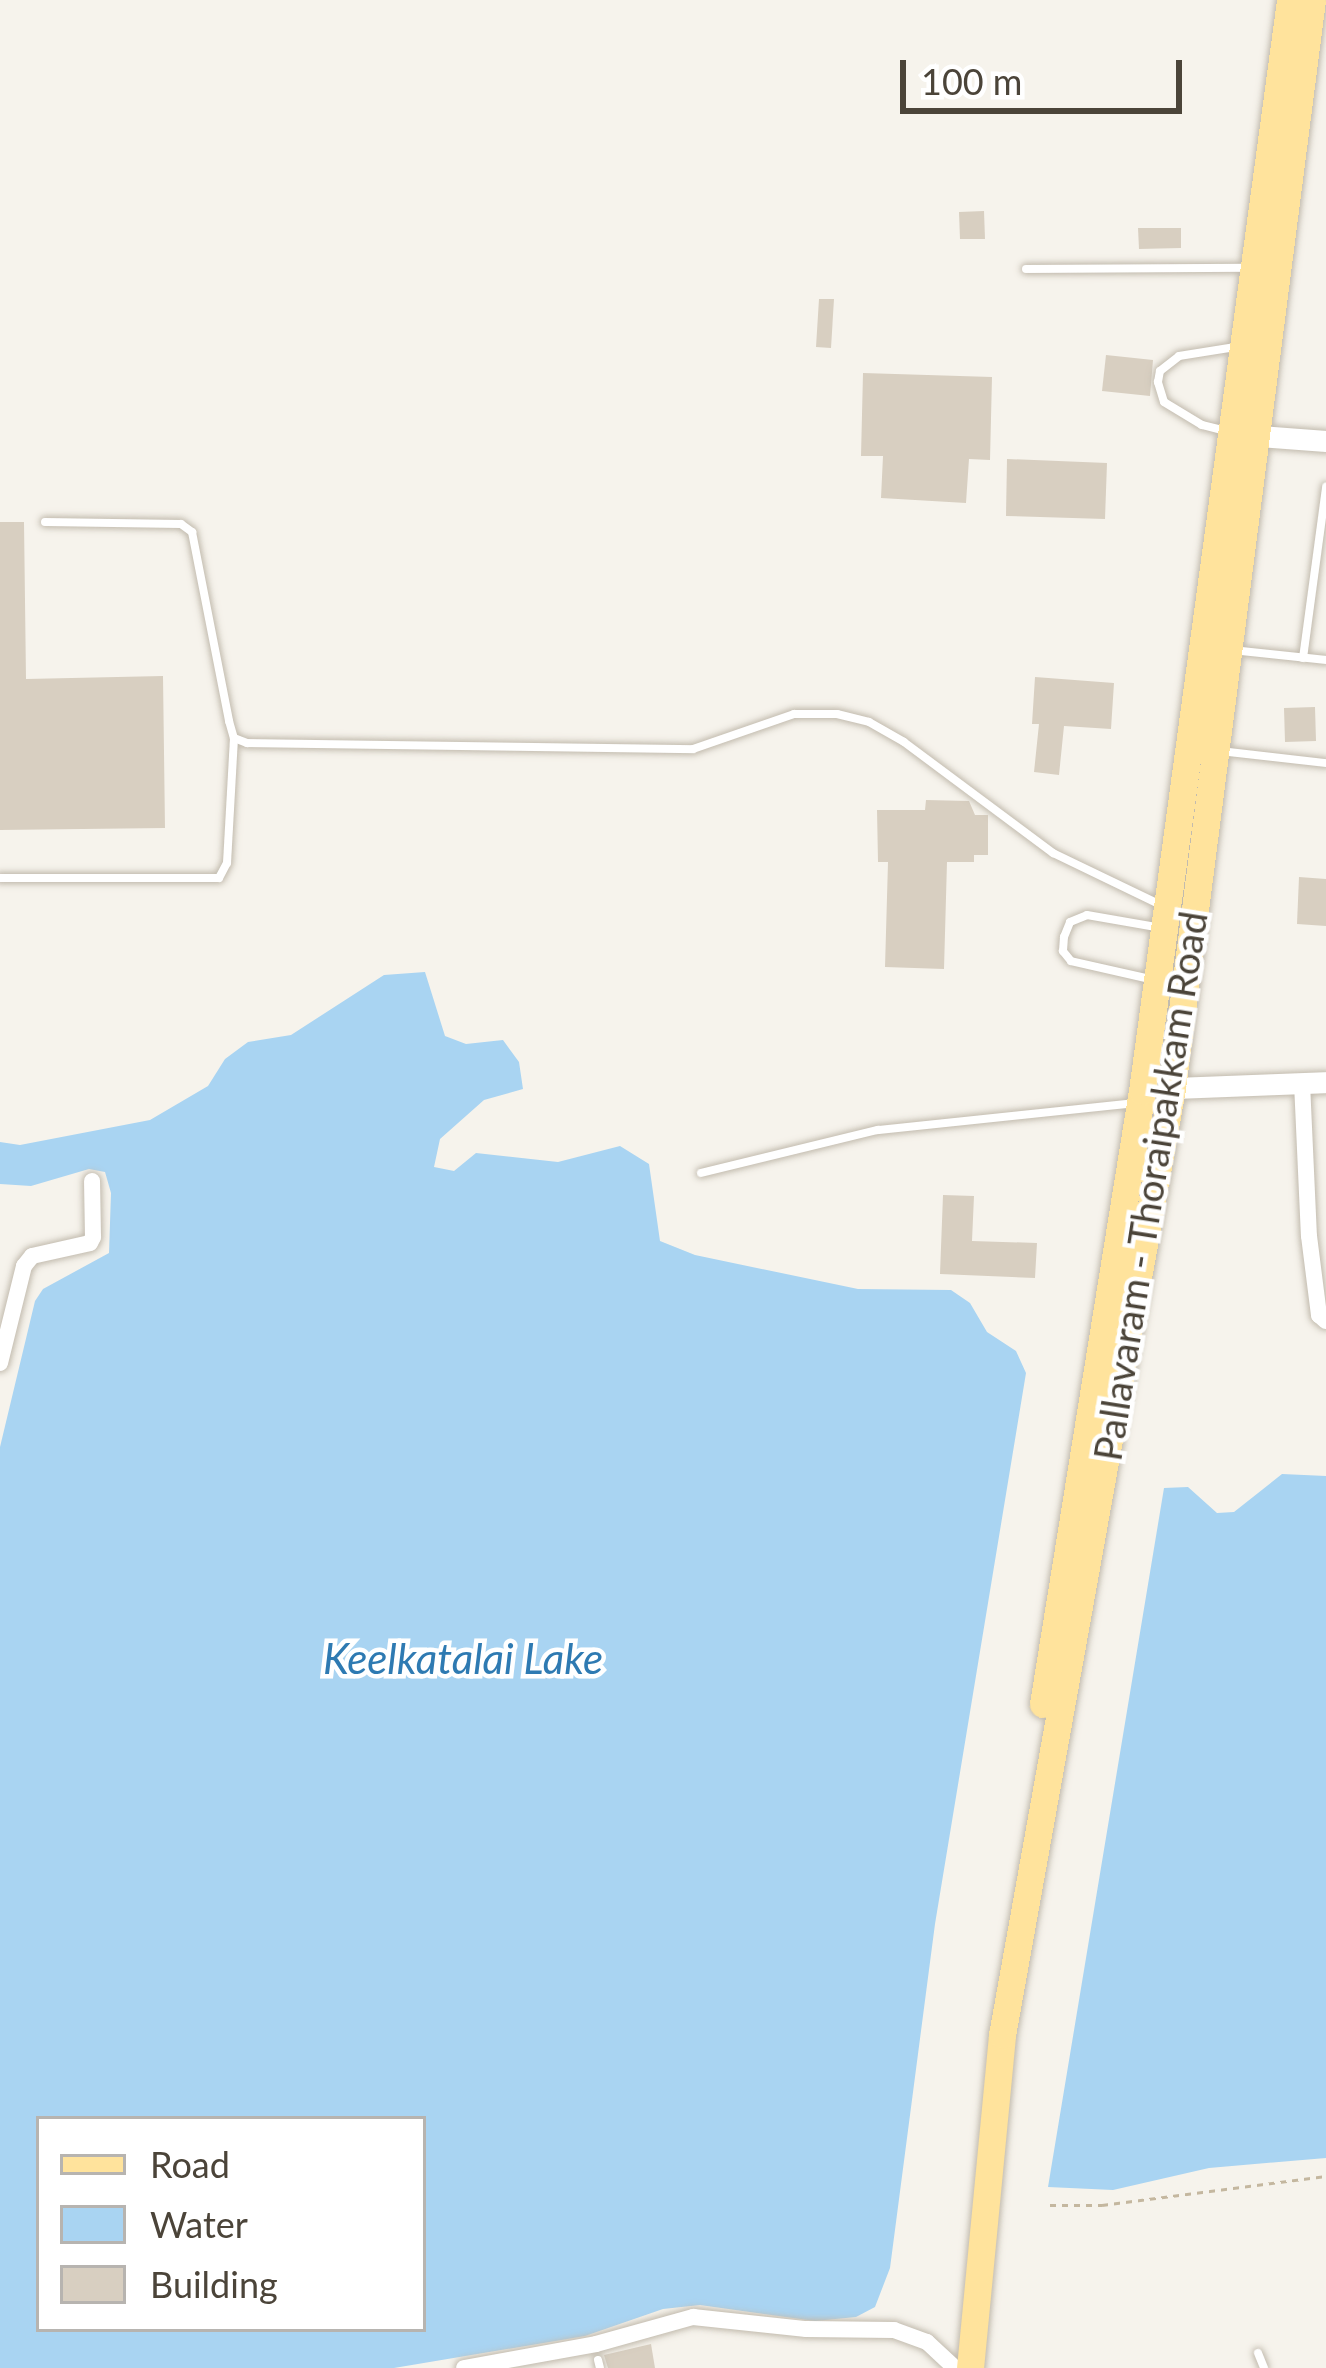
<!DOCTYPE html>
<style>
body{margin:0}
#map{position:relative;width:1326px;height:2368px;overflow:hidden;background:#f6f3ec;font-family:Lato,sans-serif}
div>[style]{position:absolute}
.water>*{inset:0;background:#a9d4f2}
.building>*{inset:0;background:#d8cfc1}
.path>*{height:3px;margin-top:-1.5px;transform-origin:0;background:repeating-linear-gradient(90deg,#c4b79f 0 6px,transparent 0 12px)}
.roads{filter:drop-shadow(0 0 3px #c2bbae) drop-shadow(0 0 3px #c2bbae)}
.service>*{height:8px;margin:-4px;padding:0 4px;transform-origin:4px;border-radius:4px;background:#fff}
.minor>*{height:16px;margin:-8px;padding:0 8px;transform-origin:8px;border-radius:8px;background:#fff}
.tertiary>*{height:21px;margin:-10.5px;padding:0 10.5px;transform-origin:10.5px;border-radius:10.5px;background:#fff}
.primary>*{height:27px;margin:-13.5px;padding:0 13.5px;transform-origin:13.5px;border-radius:13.5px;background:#ffe39c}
span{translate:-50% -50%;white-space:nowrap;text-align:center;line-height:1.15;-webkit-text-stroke:9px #fff;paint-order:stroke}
.street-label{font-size:39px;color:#4b4439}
.water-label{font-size:42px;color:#2e7ab2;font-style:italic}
.legend{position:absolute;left:36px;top:2116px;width:390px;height:216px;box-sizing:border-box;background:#fff;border:3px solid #b7b4b0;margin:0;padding:15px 21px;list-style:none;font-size:36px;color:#4b4439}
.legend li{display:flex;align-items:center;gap:24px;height:60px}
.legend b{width:60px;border:3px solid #b7b4b0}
.scale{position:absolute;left:900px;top:60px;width:282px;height:54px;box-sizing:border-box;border:6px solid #4b4439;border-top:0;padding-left:15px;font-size:36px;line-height:42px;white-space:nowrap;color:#4b4439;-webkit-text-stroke:9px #fff;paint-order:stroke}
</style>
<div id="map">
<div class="water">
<div style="clip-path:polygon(evenodd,425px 972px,445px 1036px,466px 1044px,503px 1040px,519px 1062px,523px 1089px,484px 1100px,440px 1139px,434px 1167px,454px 1171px,476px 1153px,558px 1162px,620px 1146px,649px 1164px,660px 1241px,695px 1255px,858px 1289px,951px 1290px,970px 1303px,987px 1332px,1016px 1351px,1026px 1373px,935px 1924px,890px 2268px,875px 2307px,856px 2317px,815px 2321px,700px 2305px,663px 2309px,585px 2336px,394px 2368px,0 2368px,0 1447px,35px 1301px,43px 1289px,109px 1253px,111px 1193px,105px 1172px,89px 1169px,31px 1186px,0 1184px,0 1142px,20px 1145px,150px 1120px,208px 1086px,225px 1059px,248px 1042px,291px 1035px,384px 975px,425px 972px,39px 2119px,423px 2119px,423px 2329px,39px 2329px,39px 2119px)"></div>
<div style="clip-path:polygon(1282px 1474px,1326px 1476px,1326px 2158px,1209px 2168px,1113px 2190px,1048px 2187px,1164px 1488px,1188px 1487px,1217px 1513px,1234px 1512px)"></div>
</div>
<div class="building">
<div style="clip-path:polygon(984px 211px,985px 239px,960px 239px,959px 212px)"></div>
<div style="clip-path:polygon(1138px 228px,1181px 228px,1181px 248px,1139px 249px)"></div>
<div style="clip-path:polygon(819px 299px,834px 299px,831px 348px,816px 347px)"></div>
<div style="clip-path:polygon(1106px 355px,1153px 360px,1150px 396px,1102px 391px)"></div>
<div style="clip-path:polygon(863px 373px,992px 377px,990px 460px,969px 459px,966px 503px,881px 498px,883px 456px,861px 456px)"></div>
<div style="clip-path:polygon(1007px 459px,1107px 463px,1105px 519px,1006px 516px)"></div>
<div style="clip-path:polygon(0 522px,24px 522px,26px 679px,163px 676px,165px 828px,0 830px)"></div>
<div style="clip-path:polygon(1035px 677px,1114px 683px,1111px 729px,1064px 726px,1059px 775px,1034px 772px,1039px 724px,1032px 724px)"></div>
<div style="clip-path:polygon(1315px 707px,1316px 741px,1285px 742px,1284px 708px)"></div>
<div style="clip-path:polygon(926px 800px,969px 801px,975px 815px,988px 815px,988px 855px,974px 855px,974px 862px,947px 862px,944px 969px,885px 967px,888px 862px,878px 862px,877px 810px,925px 810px)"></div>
<div style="clip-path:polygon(1299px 877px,1326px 879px,1326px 926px,1297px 924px)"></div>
<div style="clip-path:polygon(943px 1195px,974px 1196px,972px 1241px,1037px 1243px,1035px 1278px,940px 1274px)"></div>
<div style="clip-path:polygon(651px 2344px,655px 2368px,608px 2368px,604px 2355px)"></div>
</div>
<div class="path">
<div style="left:1050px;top:2205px;width:52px"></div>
<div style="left:1102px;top:2205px;width:226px;rotate:-7.4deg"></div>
</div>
<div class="roads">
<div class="service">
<div style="left:1026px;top:269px;width:222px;rotate:-0.3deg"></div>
<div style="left:1226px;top:431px;width:25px;rotate:-166deg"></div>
<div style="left:1202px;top:425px;width:44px;rotate:-148.8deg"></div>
<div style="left:1164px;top:402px;width:21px;rotate:-107deg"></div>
<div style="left:1158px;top:382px;width:11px;rotate:-80deg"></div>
<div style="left:1160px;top:371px;width:24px;rotate:-38deg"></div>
<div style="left:1179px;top:356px;width:57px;rotate:-9.1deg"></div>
<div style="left:45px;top:522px;width:136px;rotate:0.8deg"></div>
<div style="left:181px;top:524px;width:14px;rotate:36deg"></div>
<div style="left:192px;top:532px;width:193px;rotate:78.9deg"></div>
<div style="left:229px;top:721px;width:18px;rotate:74deg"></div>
<div style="left:234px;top:738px;width:14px;rotate:21deg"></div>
<div style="left:247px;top:743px;width:446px;rotate:0.8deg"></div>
<div style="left:693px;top:749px;width:107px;rotate:-19.1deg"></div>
<div style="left:794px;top:714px;width:43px"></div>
<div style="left:837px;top:714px;width:33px;rotate:14deg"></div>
<div style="left:869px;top:722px;width:40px;rotate:29.7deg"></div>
<div style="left:904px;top:742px;width:186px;rotate:36.7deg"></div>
<div style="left:1053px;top:853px;width:120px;rotate:25.7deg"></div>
<div style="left:1232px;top:650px;width:95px;rotate:6.1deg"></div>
<div style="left:1303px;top:658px;width:173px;rotate:-82.3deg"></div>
<div style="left:1220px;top:751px;width:107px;rotate:6.5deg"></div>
<div style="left:0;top:878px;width:219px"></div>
<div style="left:219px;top:878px;width:17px;rotate:-62deg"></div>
<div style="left:227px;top:863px;width:125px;rotate:-86.8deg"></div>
<div style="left:1150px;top:979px;width:81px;rotate:-167.2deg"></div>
<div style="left:1071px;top:961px;width:13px;rotate:-129deg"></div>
<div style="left:1063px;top:951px;width:14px;rotate:-86deg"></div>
<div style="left:1064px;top:937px;width:16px;rotate:-68deg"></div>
<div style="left:1070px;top:922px;width:18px;rotate:-22deg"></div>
<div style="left:1087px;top:915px;width:70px;rotate:9.9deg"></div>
<div style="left:701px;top:1173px;width:182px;rotate:-13.7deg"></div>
<div style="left:878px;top:1130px;width:260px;rotate:-6deg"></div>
<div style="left:1258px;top:2353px;width:16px;rotate:68deg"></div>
<div style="left:598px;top:2360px;width:8px;rotate:76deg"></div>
</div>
<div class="minor">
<div style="left:1302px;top:1083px;width:153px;rotate:87.4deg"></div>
<div style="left:1309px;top:1236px;width:80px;rotate:82.8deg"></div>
<div style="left:1319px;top:1315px;width:9px;rotate:41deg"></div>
<div style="left:0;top:1363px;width:100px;rotate:-76.1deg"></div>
<div style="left:24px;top:1266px;width:13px;rotate:-51deg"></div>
<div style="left:32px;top:1256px;width:59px;rotate:-12.6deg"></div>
<div style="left:90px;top:1243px;width:7px;rotate:-63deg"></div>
<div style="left:93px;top:1237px;width:56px;rotate:-91deg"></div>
<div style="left:464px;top:2368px;width:134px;rotate:-10.3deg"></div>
<div style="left:596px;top:2344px;width:101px;rotate:-15.6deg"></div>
<div style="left:693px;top:2317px;width:114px;rotate:6.1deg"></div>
<div style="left:806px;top:2329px;width:88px;rotate:0.7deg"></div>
<div style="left:894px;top:2330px;width:35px;rotate:20deg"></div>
<div style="left:927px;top:2342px;width:34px;rotate:43deg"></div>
</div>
<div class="tertiary">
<div style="left:1246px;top:435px;width:80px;rotate:4.3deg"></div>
<div style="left:1172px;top:1088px;width:154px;rotate:-2.2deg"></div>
</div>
<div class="primary">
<div style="left:1043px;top:1704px;width:621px;rotate:-80.83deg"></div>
<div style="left:1142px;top:1091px;width:1101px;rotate:-82.27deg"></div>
<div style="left:970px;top:2368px;width:335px;rotate:-84.5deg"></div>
<div style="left:1002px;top:2035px;width:962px;rotate:-79.82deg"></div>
<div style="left:1172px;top:1088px;width:1097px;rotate:-82.67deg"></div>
</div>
</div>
<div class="street-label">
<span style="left:1150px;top:1186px;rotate:-81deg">Pallavaram - Thoraipakkam Road</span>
</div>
<div class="water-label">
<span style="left:463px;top:1658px">Keelkatalai Lake</span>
</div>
<ul class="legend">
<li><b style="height:15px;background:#ffe39c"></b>Road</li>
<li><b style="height:33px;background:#a9d4f2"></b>Water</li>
<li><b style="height:33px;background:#d8cfc1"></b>Building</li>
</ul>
<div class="scale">100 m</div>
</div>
